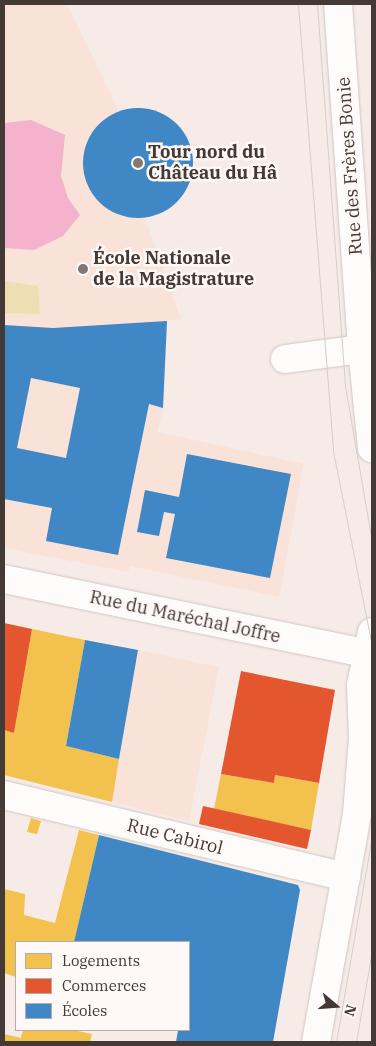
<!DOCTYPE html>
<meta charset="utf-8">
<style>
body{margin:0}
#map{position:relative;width:376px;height:1046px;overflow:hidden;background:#f6ebe6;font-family:"IBM Plex Serif",serif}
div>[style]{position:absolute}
.built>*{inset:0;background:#f9e2d8}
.green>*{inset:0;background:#efdeb1}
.water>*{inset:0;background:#f5b2cd}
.homes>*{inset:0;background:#f2c14e}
.shops>*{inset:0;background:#e4572e}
.schools>*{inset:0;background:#3f88c5}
.round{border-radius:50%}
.roads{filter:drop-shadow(0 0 1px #cfc6c2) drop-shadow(0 0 1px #cfc6c2)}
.minor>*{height:28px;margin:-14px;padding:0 14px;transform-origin:14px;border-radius:14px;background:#fefcfb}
.tram>*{height:1px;margin:-0.5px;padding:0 0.5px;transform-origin:0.5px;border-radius:0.5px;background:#d1cfcd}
.dots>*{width:14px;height:14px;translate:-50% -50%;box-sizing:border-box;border:2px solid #fef8f6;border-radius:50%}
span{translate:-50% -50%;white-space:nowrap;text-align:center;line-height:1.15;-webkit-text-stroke:5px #fef8f6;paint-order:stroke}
.poi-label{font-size:18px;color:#433935;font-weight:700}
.left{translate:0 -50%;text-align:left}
.street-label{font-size:18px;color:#433935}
.frame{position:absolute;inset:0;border:5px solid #433935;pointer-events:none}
.legend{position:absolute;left:15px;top:941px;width:175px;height:90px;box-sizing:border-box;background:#fef8f6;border:1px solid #b3aca9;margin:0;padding:6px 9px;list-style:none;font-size:15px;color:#433935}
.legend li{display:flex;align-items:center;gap:10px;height:25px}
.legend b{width:25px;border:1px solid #b3aca9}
.north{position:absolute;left:311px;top:981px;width:50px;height:50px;-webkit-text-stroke:4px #fef8f6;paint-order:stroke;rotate:108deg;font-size:14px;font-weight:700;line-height:20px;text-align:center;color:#433935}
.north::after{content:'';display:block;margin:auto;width:18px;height:22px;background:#433935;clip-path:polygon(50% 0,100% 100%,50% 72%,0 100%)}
</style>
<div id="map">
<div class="built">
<div style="clip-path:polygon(4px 4px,67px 4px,119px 111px,103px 120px,88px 138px,83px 168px,90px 190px,106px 208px,123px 217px,145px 218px,181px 319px,167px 321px,163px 408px,158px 432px,304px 464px,279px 597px,130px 566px,128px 572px,4px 548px)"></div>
<div style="clip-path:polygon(138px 650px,219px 667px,189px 821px,112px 802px)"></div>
</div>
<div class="green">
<div style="clip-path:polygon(4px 281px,38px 286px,40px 314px,4px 313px)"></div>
</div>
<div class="water">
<div style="clip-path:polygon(31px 120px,65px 135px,61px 176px,68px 198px,80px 215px,63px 236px,34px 250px,4px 248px,4px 123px)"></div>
</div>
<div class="homes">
<div style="clip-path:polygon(32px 629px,85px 640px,66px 746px,119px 759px,112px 802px,4px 775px,4px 730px,14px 733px)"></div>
<div style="clip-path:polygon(221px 774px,274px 783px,275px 775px,319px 783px,311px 830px,214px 809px)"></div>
<div style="clip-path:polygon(31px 818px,41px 821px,37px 834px,27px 832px)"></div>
<div style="clip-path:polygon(79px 830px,99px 835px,74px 942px,16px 942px,16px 977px,4px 973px,4px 889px,25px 894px,24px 915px,55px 923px)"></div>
<div style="clip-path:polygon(23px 1030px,73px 1030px,92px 1034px,90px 1042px,4px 1042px,4px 1034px,21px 1038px)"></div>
</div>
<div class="shops">
<div style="clip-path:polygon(4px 623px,32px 629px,14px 733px,4px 730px)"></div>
<div style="clip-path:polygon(241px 671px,335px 690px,319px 783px,275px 775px,274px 783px,221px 774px)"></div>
<div style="clip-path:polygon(203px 806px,311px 830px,307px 849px,199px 824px)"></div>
</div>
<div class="schools">
<div class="round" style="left:83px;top:108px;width:110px;height:110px"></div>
<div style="clip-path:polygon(evenodd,167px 321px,163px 408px,149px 404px,118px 555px,46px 541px,52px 508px,4px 499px,4px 325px,53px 328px,167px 321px,31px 378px,80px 388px,66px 458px,17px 448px,31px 378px)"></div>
<div style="clip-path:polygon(187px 454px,291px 474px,270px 578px,166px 558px,175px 514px,164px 512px,159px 536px,137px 532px,145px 490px,179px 497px)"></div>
<div style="clip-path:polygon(85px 640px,138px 650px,119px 759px,66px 746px)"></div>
<div style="clip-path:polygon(99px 835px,298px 885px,300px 890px,273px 1042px,176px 1042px,178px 1030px,189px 1030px,189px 942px,74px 942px)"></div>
</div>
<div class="roads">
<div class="minor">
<div style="left:338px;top:4px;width:346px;rotate:86deg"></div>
<div style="left:362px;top:349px;width:100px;rotate:84.2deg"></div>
<div style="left:285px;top:359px;width:78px;rotate:-7.4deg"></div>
<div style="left:4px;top:579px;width:369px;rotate:11.6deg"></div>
<div style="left:4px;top:795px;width:352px;rotate:13.5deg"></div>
<div style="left:316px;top:1042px;width:232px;rotate:-79.8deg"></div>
<div style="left:357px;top:814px;width:76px;rotate:-85.5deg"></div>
<div style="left:363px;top:738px;width:53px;rotate:-92.2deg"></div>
<div style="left:361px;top:685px;width:54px;rotate:-78.3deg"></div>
</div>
</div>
<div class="tram">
<div style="left:298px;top:4px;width:448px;rotate:85.5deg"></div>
<div style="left:333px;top:451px;width:200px;rotate:78.7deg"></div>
<div style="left:317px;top:4px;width:383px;rotate:85.8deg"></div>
<div style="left:345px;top:386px;width:159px;rotate:80.2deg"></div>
<div style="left:336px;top:1042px;width:209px;rotate:-80.1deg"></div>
<div style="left:356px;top:1042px;width:93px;rotate:-80.1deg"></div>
</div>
<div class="dots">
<div style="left:138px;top:163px;background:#827773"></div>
<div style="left:83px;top:269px;background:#827773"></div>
</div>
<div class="poi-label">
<span class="left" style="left:148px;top:163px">Tour nord du<br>Château du Hâ</span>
<span class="left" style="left:93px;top:269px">École Nationale<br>de la Magistrature</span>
</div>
<div class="street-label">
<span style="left:350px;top:166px;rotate:-94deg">Rue des Frères Bonie</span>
<span style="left:185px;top:617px;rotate:12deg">Rue du Maréchal Joffre</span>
<span style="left:175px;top:837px;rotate:14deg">Rue Cabirol</span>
</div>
<div class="frame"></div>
<ul class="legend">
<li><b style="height:14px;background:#f2c14e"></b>Logements</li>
<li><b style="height:14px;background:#e4572e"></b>Commerces</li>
<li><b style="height:14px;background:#3f88c5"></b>Écoles</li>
</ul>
<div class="north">N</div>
</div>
